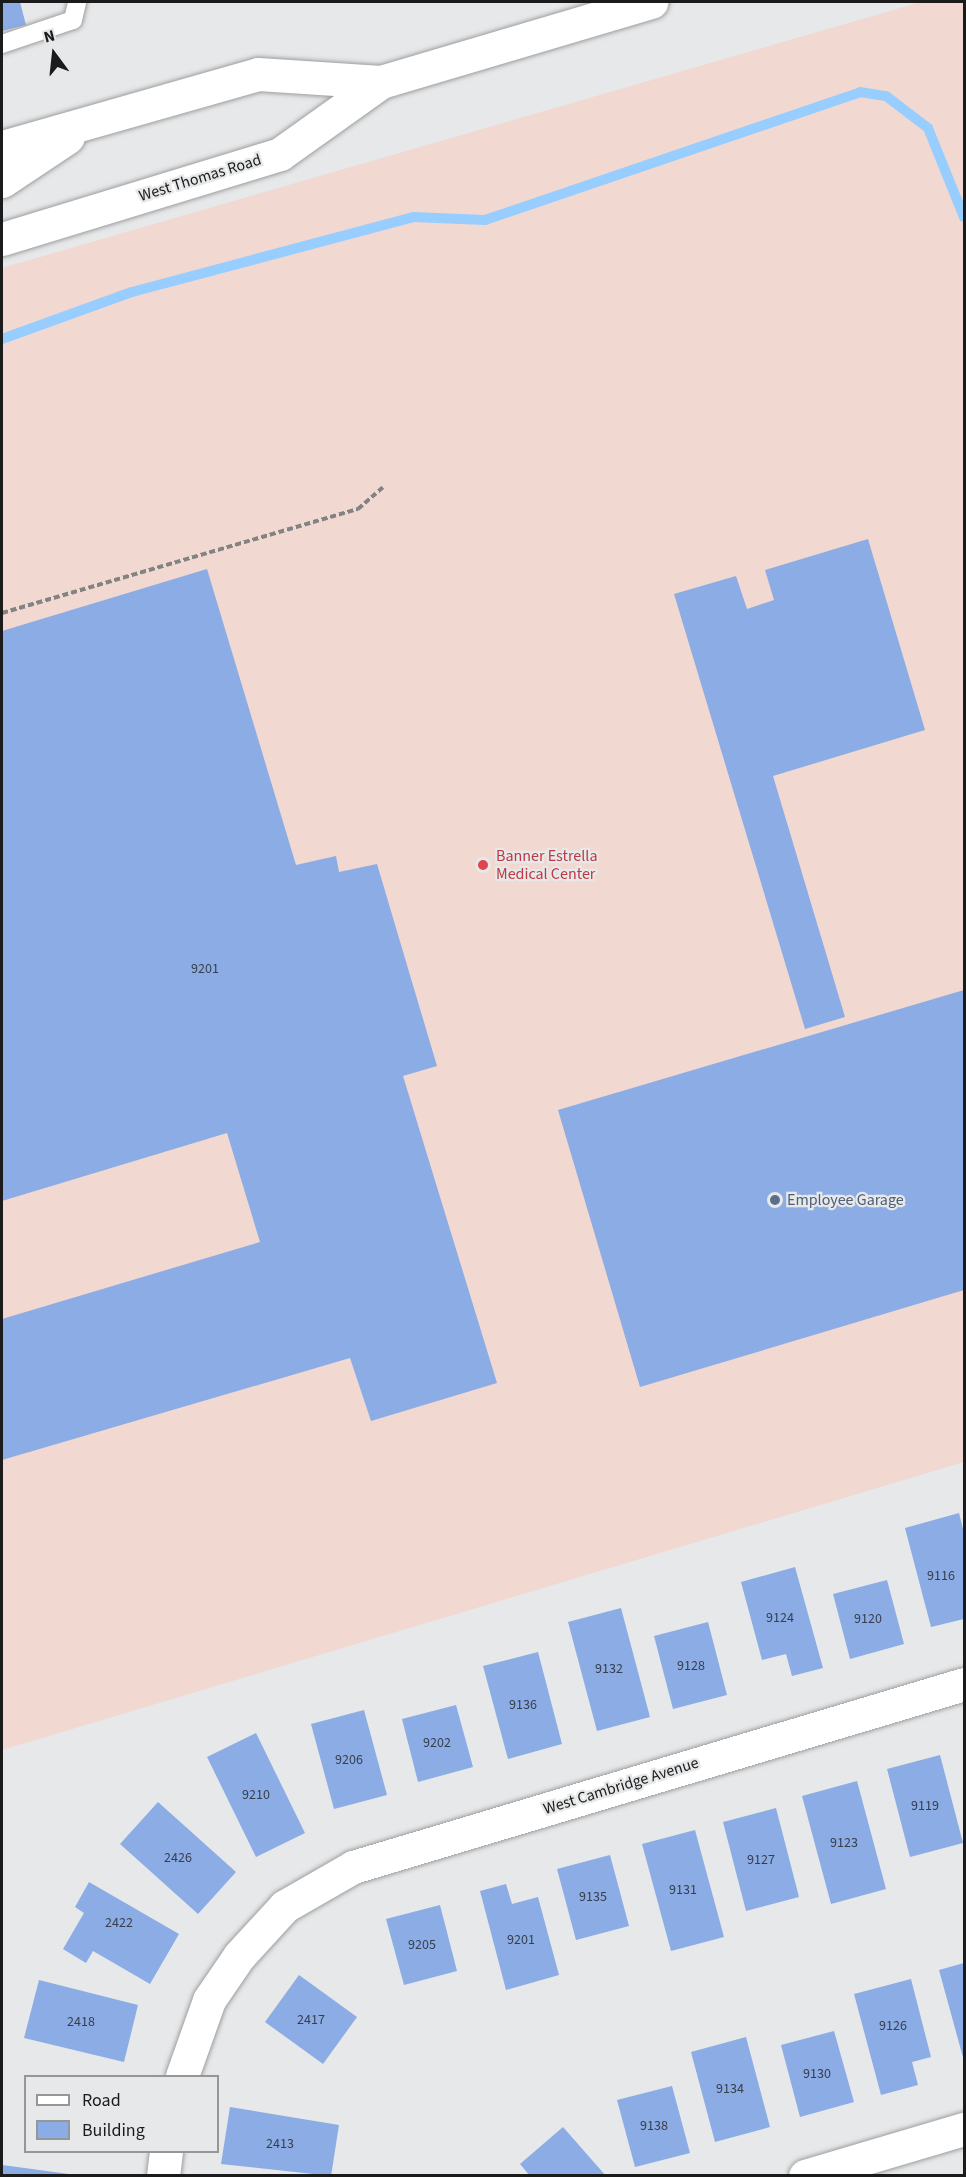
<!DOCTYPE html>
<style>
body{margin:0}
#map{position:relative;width:966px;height:2177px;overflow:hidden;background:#e7e8e9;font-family:"Source Sans 3",sans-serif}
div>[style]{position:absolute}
.medical>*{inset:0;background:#f1d8d1}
.stream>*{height:10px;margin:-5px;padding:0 5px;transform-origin:5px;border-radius:5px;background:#97ceff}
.building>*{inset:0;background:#8bace4}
.path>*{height:4px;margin-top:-2px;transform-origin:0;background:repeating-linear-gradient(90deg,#838384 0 6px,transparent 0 9px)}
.roads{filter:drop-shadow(0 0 2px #9e9fa0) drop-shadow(0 0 2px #9e9fa0)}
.lane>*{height:18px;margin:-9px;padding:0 9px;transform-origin:9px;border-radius:9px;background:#fff}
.street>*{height:33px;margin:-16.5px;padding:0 16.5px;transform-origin:16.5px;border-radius:16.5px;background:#fff}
.secondary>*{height:33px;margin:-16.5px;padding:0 16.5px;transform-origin:16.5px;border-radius:16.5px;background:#fff}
.dots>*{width:16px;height:16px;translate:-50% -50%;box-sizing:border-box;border:3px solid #e7e8e9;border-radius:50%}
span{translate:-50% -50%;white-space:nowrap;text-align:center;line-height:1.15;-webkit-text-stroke:4.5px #e7e8e9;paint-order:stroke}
.number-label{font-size:14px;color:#373f4d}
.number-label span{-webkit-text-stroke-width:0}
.street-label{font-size:16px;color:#1b1b1b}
.health-label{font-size:16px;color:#be3a42}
.left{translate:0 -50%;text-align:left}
.service-label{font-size:16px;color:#4e5e75}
.frame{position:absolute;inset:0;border:3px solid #1b1b1b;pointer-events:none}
.legend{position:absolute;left:24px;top:2075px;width:195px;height:78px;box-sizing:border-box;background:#e7e8e9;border:2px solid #959697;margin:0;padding:8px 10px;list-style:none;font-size:18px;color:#1b1b1b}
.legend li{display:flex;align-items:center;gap:12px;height:30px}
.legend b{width:30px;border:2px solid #959697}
.north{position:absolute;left:24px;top:24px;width:60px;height:60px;-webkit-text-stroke:4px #e7e8e9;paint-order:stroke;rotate:345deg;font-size:16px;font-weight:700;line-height:24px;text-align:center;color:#1b1b1b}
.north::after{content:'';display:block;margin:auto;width:21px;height:27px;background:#1b1b1b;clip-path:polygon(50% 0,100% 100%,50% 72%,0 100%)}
</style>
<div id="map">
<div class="medical">
<div style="clip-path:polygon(921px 2px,964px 2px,964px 1462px,2px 1750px,2px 268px)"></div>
</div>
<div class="stream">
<div style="left:2px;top:339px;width:138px;rotate:-19.9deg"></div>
<div style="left:132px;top:292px;width:291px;rotate:-14.9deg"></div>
<div style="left:413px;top:217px;width:72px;rotate:2.4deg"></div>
<div style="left:485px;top:220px;width:396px;rotate:-18.8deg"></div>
<div style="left:860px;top:92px;width:26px;rotate:9deg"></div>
<div style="left:886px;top:96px;width:53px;rotate:37.3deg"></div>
<div style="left:928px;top:128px;width:96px;rotate:68deg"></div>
</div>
<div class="building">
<div style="clip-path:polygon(2px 2px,20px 2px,26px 25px,2px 31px)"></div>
<div style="clip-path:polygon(868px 539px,925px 730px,773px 776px,845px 1017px,805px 1029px,674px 594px,736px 576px,747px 609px,774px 600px,765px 570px)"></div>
<div style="clip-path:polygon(207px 569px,296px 865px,336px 856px,339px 872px,377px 864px,437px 1066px,403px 1076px,497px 1383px,371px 1421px,350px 1358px,2px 1460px,2px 1319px,260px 1242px,227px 1133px,2px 1201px,2px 631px)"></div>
<div style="clip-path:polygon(964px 990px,964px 1290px,640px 1387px,558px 1110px)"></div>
<div style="clip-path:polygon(959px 1513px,964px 1533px,964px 1619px,931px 1627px,905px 1528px)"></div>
<div style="clip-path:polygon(795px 1567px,823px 1668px,792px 1676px,786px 1654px,762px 1660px,741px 1582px)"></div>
<div style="clip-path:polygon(887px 1580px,904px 1644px,850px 1659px,833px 1594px)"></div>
<div style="clip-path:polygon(621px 1608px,650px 1717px,597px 1731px,568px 1622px)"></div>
<div style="clip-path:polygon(708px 1622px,727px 1695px,673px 1709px,654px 1636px)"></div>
<div style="clip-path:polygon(538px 1652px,562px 1744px,508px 1759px,483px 1666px)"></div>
<div style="clip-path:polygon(456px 1705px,473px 1767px,418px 1782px,402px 1719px)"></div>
<div style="clip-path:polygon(364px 1710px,387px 1795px,334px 1809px,311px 1724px)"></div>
<div style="clip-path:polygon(256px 1733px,305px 1833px,256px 1857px,207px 1757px)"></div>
<div style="clip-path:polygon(940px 1755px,963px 1843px,910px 1857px,887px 1769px)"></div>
<div style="clip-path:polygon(857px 1781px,886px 1889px,831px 1904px,802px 1796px)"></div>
<div style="clip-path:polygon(158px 1802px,236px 1872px,198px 1914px,120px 1844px)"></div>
<div style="clip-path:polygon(776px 1808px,799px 1897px,746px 1911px,723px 1822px)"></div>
<div style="clip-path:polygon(695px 1830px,724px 1937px,671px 1951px,642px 1844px)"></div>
<div style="clip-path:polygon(610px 1855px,629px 1926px,576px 1940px,557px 1869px)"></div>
<div style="clip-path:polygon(89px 1882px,179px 1934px,150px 1984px,93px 1951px,86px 1963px,63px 1949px,84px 1913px,75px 1907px)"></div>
<div style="clip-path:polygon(506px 1884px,512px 1904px,538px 1897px,559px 1975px,506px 1990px,480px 1891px)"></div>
<div style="clip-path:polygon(440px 1905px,457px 1971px,404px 1985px,386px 1919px)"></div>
<div style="clip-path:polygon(964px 1963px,964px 2061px,939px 1970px)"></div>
<div style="clip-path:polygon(299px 1975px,357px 2017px,323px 2064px,265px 2022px)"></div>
<div style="clip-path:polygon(911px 1979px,931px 2057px,912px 2062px,918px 2085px,881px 2095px,854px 1994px)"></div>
<div style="clip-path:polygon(39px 1980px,138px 2005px,124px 2062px,24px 2038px)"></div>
<div style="clip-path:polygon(834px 2031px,854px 2102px,800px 2117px,781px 2045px)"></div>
<div style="clip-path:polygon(746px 2037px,770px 2127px,715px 2142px,691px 2052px)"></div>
<div style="clip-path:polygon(672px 2086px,690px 2153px,635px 2167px,617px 2100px)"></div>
<div style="clip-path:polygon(230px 2107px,339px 2125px,331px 2176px,221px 2164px)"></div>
<div style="clip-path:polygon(563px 2127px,606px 2176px,530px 2176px,520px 2164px)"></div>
<div style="clip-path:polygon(2px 2165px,69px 2174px,69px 2176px,2px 2176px)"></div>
</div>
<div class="path">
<div style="left:2px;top:613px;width:371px;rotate:-16.3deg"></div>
<div style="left:358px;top:509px;width:33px;rotate:-41deg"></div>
</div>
<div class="roads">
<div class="lane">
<div style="left:2px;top:44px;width:75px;rotate:-18.7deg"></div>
<div style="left:73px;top:20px;width:18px;rotate:-77deg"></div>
</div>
<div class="street">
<div style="left:182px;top:2076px;width:81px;rotate:-70.4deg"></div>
<div style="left:209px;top:2000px;width:53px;rotate:-55.7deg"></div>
<div style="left:239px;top:1956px;width:68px;rotate:-47.4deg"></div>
<div style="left:285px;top:1906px;width:78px;rotate:-29.8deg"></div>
<div style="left:353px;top:1867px;width:638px;rotate:-16.67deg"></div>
<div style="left:163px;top:2176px;width:24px;rotate:-83deg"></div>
<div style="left:805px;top:2176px;width:166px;rotate:-16.5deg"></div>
</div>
<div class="secondary">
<div style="left:2px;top:147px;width:266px;rotate:-15.9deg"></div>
<div style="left:258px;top:74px;width:123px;rotate:3.7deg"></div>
<div style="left:2px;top:181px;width:79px;rotate:-33.7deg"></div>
<div style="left:2px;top:239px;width:291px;rotate:-17deg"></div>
<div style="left:280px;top:154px;width:124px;rotate:-35.5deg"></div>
<div style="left:381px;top:82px;width:282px;rotate:-16.5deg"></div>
</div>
</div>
<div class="dots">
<div style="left:483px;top:865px;background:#e0444e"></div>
<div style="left:775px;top:1200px;background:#5c6f8a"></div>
</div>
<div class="number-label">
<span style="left:205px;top:969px">9201</span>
<span style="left:941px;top:1576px">9116</span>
<span style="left:780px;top:1618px">9124</span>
<span style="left:868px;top:1619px">9120</span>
<span style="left:691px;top:1666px">9128</span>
<span style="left:609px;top:1669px">9132</span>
<span style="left:523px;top:1705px">9136</span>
<span style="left:437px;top:1743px">9202</span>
<span style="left:349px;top:1760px">9206</span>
<span style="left:256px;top:1795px">9210</span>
<span style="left:925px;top:1806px">9119</span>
<span style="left:844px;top:1843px">9123</span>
<span style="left:178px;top:1858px">2426</span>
<span style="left:761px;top:1860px">9127</span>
<span style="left:683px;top:1890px">9131</span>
<span style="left:593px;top:1897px">9135</span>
<span style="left:119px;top:1923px">2422</span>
<span style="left:521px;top:1940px">9201</span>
<span style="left:422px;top:1945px">9205</span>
<span style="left:311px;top:2020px">2417</span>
<span style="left:81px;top:2022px">2418</span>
<span style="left:893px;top:2026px">9126</span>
<span style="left:817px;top:2074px">9130</span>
<span style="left:730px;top:2089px">9134</span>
<span style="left:654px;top:2126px">9138</span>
<span style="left:280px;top:2144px">2413</span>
</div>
<div class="street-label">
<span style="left:200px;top:178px;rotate:-17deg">West Thomas Road</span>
<span style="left:621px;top:1786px;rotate:-17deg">West Cambridge Avenue</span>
</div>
<div class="health-label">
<span class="left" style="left:496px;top:865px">Banner Estrella<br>Medical Center</span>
</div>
<div class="service-label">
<span class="left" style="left:787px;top:1200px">Employee Garage</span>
</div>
<div class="frame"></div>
<ul class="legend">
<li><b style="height:8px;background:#fff"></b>Road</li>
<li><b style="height:16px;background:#8bace4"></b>Building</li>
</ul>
<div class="north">N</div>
</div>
